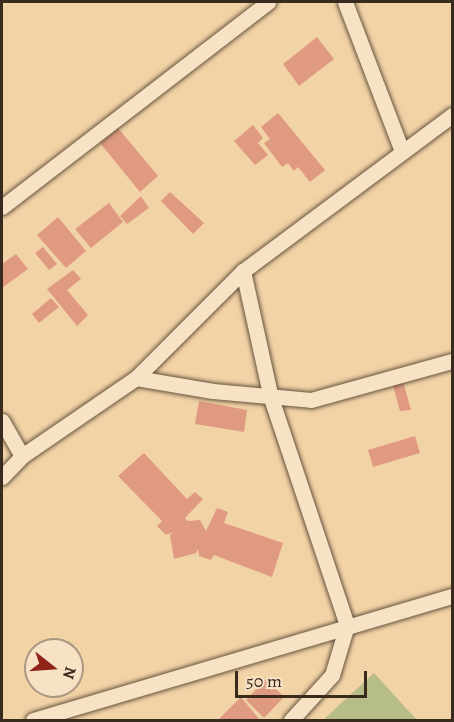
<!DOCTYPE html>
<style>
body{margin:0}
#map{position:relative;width:454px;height:722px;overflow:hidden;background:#f2d3a6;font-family:Alegreya,serif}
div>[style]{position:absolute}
.green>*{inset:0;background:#b7bd89}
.building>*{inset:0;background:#e09a81}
.roads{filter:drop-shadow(0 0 2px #66543f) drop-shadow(0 0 2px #66543f)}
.minor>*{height:15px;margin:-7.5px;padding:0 7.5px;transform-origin:7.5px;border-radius:7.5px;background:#f7e2c5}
span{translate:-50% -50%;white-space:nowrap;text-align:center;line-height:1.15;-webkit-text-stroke:5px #f7e2c5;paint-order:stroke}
.frame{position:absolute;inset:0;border:3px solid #382a1d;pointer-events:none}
.north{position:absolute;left:24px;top:638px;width:60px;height:60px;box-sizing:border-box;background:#f7e2c5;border:2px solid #ab9882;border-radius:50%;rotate:107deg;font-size:16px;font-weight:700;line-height:24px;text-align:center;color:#382a1d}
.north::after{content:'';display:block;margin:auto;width:21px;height:27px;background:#8f2418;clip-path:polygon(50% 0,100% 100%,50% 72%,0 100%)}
.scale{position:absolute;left:235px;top:671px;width:132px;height:27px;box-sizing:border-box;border:3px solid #382a1d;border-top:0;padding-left:8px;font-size:18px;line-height:21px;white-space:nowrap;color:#382a1d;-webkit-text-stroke:4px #f7e2c5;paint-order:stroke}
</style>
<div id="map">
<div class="green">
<div style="clip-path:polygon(374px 673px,417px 720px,323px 720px)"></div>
</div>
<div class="building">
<div style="clip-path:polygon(317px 37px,334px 59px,299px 86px,283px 64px)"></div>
<div style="clip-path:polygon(278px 113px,325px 170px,310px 182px,298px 167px,294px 171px,288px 163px,282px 167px,264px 143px,270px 139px,261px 127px)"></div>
<div style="clip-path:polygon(253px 125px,263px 138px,258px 143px,268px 155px,255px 165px,234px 141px)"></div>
<div style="clip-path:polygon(118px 128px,158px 176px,140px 192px,100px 143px)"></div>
<div style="clip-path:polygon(170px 192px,204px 223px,193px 234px,161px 201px)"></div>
<div style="clip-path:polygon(141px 196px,149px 208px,127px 224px,120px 216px)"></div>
<div style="clip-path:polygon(109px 203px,123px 222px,91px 248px,75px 229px)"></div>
<div style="clip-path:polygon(58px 217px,86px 251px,66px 268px,37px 235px)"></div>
<div style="clip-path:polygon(43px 247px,57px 264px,49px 270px,35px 253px)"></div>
<div style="clip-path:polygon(16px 254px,28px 269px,2px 288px,2px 264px)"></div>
<div style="clip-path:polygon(73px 270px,81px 279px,67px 290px,88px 315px,77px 326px,47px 289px)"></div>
<div style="clip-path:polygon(51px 298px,59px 307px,39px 323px,32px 314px)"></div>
<div style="clip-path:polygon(402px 378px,411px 410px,400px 411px,392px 382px)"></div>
<div style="clip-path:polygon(199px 401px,247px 410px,244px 432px,195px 424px)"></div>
<div style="clip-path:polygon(415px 436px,420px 453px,373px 467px,368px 450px)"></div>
<div style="clip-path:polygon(144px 453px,187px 499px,195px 492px,203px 499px,185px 518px,188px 521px,200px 520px,206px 531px,217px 508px,228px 512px,224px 523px,283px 543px,272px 577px,214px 555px,211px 560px,199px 556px,198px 549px,196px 553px,174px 559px,170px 535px,173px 532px,166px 535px,157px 526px,162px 521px,118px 476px)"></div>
<div style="clip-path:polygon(266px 679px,284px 697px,264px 718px,246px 700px)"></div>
<div style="clip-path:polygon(241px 697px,260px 720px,218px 720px)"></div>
</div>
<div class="roads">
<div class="minor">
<div style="left:345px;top:2px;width:160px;rotate:69.1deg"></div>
<div style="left:2px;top:207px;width:336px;rotate:-37.6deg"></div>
<div style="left:243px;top:271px;width:130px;rotate:77.6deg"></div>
<div style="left:271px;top:398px;width:239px;rotate:71.5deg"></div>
<div style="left:347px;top:625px;width:52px;rotate:106.7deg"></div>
<div style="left:332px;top:675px;width:61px;rotate:132.3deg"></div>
<div style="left:136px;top:378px;width:78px;rotate:9.6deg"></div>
<div style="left:213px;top:391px;width:98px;rotate:5.2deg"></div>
<div style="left:311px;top:400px;width:146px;rotate:-15.5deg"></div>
<div style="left:2px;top:421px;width:40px;rotate:60.3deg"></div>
<div style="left:2px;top:477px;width:29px;rotate:-46deg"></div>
<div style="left:22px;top:456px;width:138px;rotate:-34.4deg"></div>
<div style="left:136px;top:378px;width:151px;rotate:-45deg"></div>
<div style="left:243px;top:271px;width:261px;rotate:-36.7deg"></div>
<div style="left:33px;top:720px;width:437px;rotate:-16.5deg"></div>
</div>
</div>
<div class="frame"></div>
<div class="north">N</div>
<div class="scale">50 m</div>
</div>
